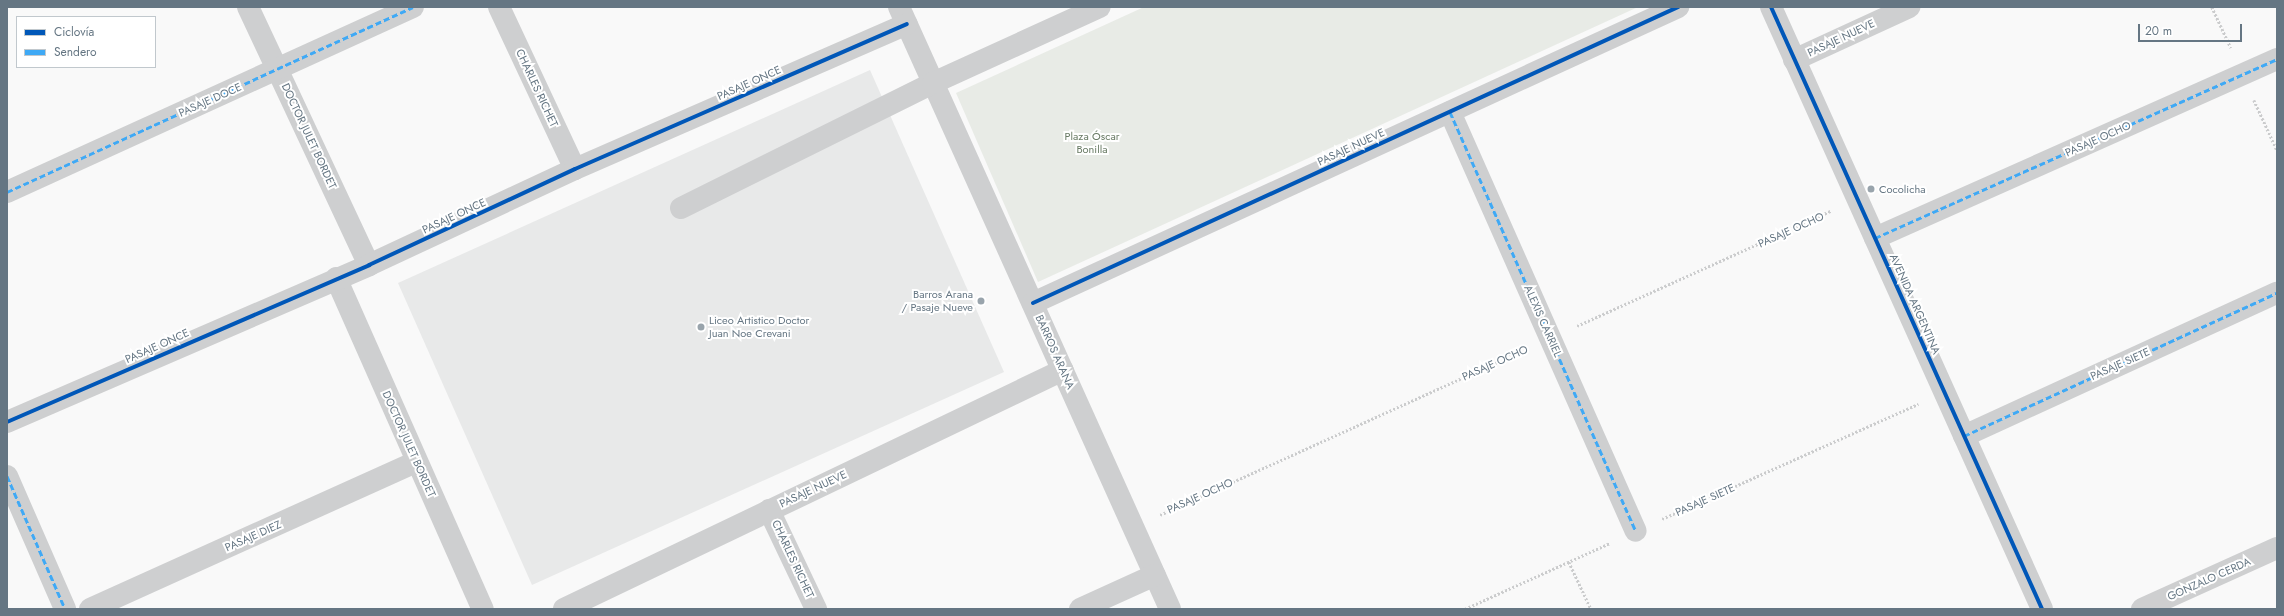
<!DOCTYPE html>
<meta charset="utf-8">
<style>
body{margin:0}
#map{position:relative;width:2284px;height:616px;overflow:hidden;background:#f9f9f9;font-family:Jost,sans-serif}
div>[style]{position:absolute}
.built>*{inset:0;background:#e8e9e9}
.green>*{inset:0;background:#e8ebe6}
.path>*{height:2.5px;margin-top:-1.25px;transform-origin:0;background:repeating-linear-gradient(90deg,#cbcccd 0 2px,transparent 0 4px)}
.minor>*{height:22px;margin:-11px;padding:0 11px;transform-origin:11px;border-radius:11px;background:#cecfd0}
.quiet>*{height:3px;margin-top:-1.5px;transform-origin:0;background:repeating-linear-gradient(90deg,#3fa9f5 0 6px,transparent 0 9px)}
.cycleway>*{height:4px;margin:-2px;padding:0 2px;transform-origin:2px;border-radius:2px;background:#0057b8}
.dots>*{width:11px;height:11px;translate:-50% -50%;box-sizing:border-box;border:2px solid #fff;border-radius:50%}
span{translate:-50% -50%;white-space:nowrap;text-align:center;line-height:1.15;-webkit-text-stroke:4px #fff;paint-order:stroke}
.street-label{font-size:11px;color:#657683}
.park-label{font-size:11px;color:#687a64}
.poi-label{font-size:11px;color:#657683}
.left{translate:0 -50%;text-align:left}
.right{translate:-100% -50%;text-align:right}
.frame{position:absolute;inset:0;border:8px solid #657683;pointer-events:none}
.legend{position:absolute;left:16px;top:16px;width:140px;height:52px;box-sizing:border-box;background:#fff;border:1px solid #c1c8cd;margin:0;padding:5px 7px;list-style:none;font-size:12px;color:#657683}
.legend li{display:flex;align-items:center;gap:8px;height:20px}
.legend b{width:20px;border:1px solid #c1c8cd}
.scale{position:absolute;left:2138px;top:24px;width:104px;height:18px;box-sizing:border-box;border:2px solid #657683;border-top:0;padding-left:5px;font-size:12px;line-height:14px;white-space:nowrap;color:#657683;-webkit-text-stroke:3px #fff;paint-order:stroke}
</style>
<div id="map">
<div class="built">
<div style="clip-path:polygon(870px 70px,1004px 372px,532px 585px,398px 283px)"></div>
</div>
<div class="green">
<div style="clip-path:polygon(1144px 7px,1638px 7px,1038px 282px,956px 93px)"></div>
</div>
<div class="path">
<div style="left:2212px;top:7px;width:45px;rotate:65.1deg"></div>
<div style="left:2254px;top:100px;width:55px;rotate:65.3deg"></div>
<div style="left:1577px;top:326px;width:279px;rotate:-24.4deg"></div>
<div style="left:1160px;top:515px;width:399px;rotate:-24.4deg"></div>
<div style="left:1662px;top:519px;width:281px;rotate:-24.2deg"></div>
<div style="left:1569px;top:562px;width:52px;rotate:64.9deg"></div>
<div style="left:1465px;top:609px;width:159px;rotate:-24.5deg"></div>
</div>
<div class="minor">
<div style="left:248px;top:7px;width:285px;rotate:64.9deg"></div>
<div style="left:499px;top:7px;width:179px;rotate:64.9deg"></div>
<div style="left:899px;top:7px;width:660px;rotate:65.76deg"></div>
<div style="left:1771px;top:7px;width:660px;rotate:65.76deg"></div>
<div style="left:1794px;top:60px;width:127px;rotate:-24.7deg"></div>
<div style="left:1450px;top:112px;width:458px;rotate:66.1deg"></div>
<div style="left:7px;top:192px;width:446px;rotate:-24.5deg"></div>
<div style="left:681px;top:208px;width:281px;rotate:-26.4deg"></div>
<div style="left:933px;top:83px;width:183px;rotate:-24.5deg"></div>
<div style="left:1875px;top:238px;width:440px;rotate:-24deg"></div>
<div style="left:336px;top:278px;width:362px;rotate:66.1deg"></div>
<div style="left:1033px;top:303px;width:710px;rotate:-24.65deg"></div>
<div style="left:7px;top:422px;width:395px;rotate:-23.4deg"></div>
<div style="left:369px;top:265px;width:227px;rotate:-25deg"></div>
<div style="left:575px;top:169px;width:362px;rotate:-23.6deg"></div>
<div style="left:1964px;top:436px;width:344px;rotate:-24.6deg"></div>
<div style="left:7px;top:476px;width:145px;rotate:66.4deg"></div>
<div style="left:769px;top:510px;width:110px;rotate:64.6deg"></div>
<div style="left:90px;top:609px;width:358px;rotate:-24.3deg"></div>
<div style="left:564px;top:609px;width:553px;rotate:-25.59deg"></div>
<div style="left:1080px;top:609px;width:82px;rotate:-24.4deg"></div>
<div style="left:2142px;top:609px;width:148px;rotate:-24.3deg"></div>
</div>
<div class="quiet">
<div style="left:1450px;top:112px;width:458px;rotate:66.1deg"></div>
<div style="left:7px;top:192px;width:446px;rotate:-24.5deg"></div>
<div style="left:1875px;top:238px;width:440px;rotate:-24deg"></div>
<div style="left:1964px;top:436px;width:344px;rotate:-24.6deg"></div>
<div style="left:7px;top:476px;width:145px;rotate:66.4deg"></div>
</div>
<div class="cycleway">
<div style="left:1771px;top:7px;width:660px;rotate:65.76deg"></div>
<div style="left:1033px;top:303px;width:710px;rotate:-24.65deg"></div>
<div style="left:7px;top:422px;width:395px;rotate:-23.4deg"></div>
<div style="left:369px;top:265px;width:227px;rotate:-25deg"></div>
<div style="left:575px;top:169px;width:362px;rotate:-23.6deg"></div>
</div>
<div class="dots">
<div style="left:1871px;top:189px;background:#99a4ac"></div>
<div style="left:981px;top:301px;background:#99a4ac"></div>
<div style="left:701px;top:327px;background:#99a4ac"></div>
</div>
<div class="street-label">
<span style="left:1841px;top:38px;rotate:-25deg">PASAJE NUEVE</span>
<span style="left:749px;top:83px;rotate:-24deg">PASAJE ONCE</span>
<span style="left:537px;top:88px;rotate:65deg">CHARLES RICHET</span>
<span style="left:210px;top:100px;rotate:-24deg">PASAJE DOCE</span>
<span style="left:309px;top:136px;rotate:65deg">DOCTOR JULET BORDET</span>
<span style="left:2098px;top:139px;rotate:-24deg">PASAJE OCHO</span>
<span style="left:1351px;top:147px;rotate:-25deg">PASAJE NUEVE</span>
<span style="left:454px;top:216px;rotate:-25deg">PASAJE ONCE</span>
<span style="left:1791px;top:230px;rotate:-24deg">PASAJE OCHO</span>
<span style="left:1915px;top:304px;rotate:66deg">AVENIDA ARGENTINA</span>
<span style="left:1543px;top:321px;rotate:66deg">ALEXIS CARRIEL</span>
<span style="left:157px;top:346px;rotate:-24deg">PASAJE ONCE</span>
<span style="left:1055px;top:352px;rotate:66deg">BARROS ARANA</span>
<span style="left:1495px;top:363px;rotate:-24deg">PASAJE OCHO</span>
<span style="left:2120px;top:364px;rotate:-24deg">PASAJE SIETE</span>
<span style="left:409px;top:444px;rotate:66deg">DOCTOR JULET BORDET</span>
<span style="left:813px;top:489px;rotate:-25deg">PASAJE NUEVE</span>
<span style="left:1200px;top:496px;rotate:-24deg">PASAJE OCHO</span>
<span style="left:1705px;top:500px;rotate:-24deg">PASAJE SIETE</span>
<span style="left:253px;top:536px;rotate:-24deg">PASAJE DIEZ</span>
<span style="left:793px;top:559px;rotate:65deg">CHARLES RICHET</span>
<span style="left:2209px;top:579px;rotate:-24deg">GONZALO CERDA</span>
</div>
<div class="park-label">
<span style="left:1092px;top:143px">Plaza Óscar<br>Bonilla</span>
</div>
<div class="poi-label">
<span class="left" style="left:1879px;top:189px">Cocolicha</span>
<span class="right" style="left:973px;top:301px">Barros Arana<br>/ Pasaje Nueve</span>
<span class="left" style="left:709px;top:327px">Liceo Artistico Doctor<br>Juan Noe Crevani</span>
</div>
<div class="frame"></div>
<ul class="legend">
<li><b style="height:5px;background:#0057b8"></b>Ciclovía</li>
<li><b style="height:5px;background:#3fa9f5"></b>Sendero</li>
</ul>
<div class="scale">20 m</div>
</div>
